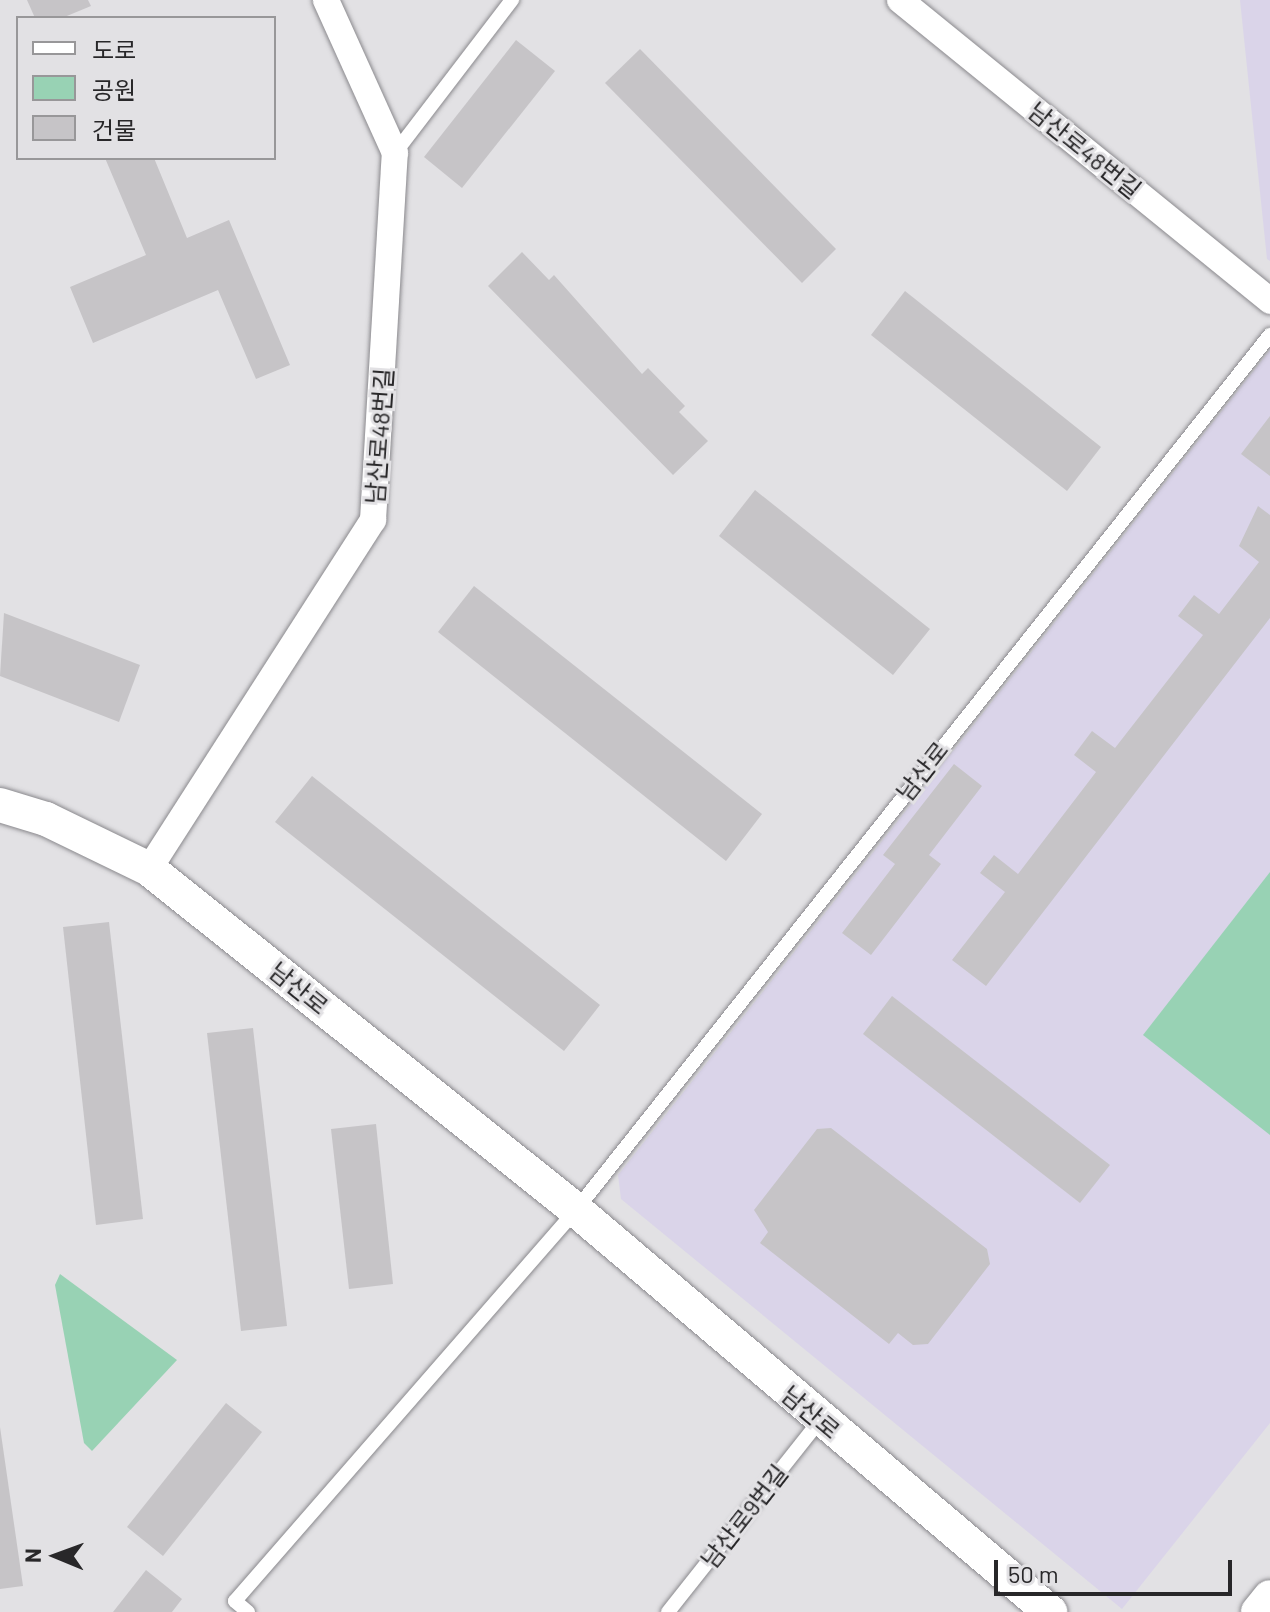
<!DOCTYPE html>
<meta charset="utf-8">
<style>
body{margin:0}
#map{position:relative;width:1270px;height:1612px;overflow:hidden;background:#e2e1e4;font-family:Barlow,"Noto Sans KR",sans-serif}
div>[style]{position:absolute}
.education>*{inset:0;background:#dad4e9}
.green>*{inset:0;background:#98d2b4}
.building>*{inset:0;background:#c6c4c7}
.roads{filter:drop-shadow(0 0 2px #8a898d) drop-shadow(0 0 2px #8a898d)}
.service>*{height:14px;margin:-7px;padding:0 7px;transform-origin:7px;border-radius:7px;background:#fff}
.minor>*{height:26px;margin:-13px;padding:0 13px;transform-origin:13px;border-radius:13px;background:#fff}
.tertiary>*{height:34px;margin:-17px;padding:0 17px;transform-origin:17px;border-radius:17px;background:#fff}
span{translate:-50% -50%;white-space:nowrap;text-align:center;line-height:1.15;-webkit-text-stroke:6px #e2e1e4;paint-order:stroke}
.street-label{font-size:24px;color:#282729}
.legend{position:absolute;left:16px;top:16px;width:260px;height:144px;box-sizing:border-box;background:#e2e1e4;border:2px solid #989799;margin:0;padding:10px 14px;list-style:none;font-size:24px;color:#282729}
.legend li{display:flex;align-items:center;gap:16px;height:40px}
.legend b{width:40px;border:2px solid #989799}
.north{position:absolute;left:16px;top:1516px;width:80px;height:80px;-webkit-text-stroke:6px #e2e1e4;paint-order:stroke;rotate:271deg;font-size:22px;font-weight:700;line-height:32px;text-align:center;color:#282729}
.north::after{content:'';display:block;margin:auto;width:28px;height:36px;background:#282729;clip-path:polygon(50% 0,100% 100%,50% 72%,0 100%)}
.scale{position:absolute;left:994px;top:1560px;width:238px;height:36px;box-sizing:border-box;border:4px solid #282729;border-top:0;padding-left:10px;font-size:24px;line-height:28px;white-space:nowrap;color:#282729;-webkit-text-stroke:6px #e2e1e4;paint-order:stroke}
</style>
<div id="map">
<div class="education">
<div style="clip-path:polygon(1240px 0,1270px 0,1270px 261px,1267px 259px)"></div>
<div style="clip-path:polygon(1270px 350px,1270px 1423px,1122px 1609px,621px 1199px,618px 1175px)"></div>
</div>
<div class="green">
<div style="clip-path:polygon(1270px 872px,1270px 1135px,1143px 1035px)"></div>
<div style="clip-path:polygon(60px 1274px,177px 1360px,92px 1451px,84px 1443px,55px 1285px)"></div>
</div>
<div class="building">
<div style="clip-path:polygon(27px 0,88px 0,91px 6px,62px 18px,35px 18px)"></div>
<div style="clip-path:polygon(516px 40px,555px 71px,462px 188px,424px 157px)"></div>
<div style="clip-path:polygon(640px 49px,836px 249px,802px 283px,605px 83px)"></div>
<div style="clip-path:polygon(105px 158px,154px 158px,187px 238px,229px 220px,290px 365px,256px 379px,218px 290px,93px 343px,70px 287px,146px 255px)"></div>
<div style="clip-path:polygon(522px 252px,549px 280px,554px 275px,642px 374px,648px 368px,685px 406px,679px 412px,708px 441px,673px 475px,488px 286px)"></div>
<div style="clip-path:polygon(905px 291px,1101px 447px,1067px 491px,871px 335px)"></div>
<div style="clip-path:polygon(1270px 416px,1270px 476px,1241px 454px)"></div>
<div style="clip-path:polygon(755px 490px,930px 629px,893px 675px,719px 536px)"></div>
<div style="clip-path:polygon(1258px 506px,1270px 515px,1270px 618px,986px 986px,952px 960px,1005px 892px,980px 873px,994px 855px,1018px 874px,1096px 772px,1074px 755px,1092px 731px,1115px 748px,1203px 635px,1178px 616px,1194px 595px,1219px 614px,1259px 562px,1239px 546px)"></div>
<div style="clip-path:polygon(474px 586px,762px 814px,726px 861px,438px 632px)"></div>
<div style="clip-path:polygon(4px 613px,140px 665px,119px 722px,0 676px)"></div>
<div style="clip-path:polygon(954px 764px,982px 786px,929px 855px,941px 864px,871px 955px,842px 933px,895px 864px,883px 855px)"></div>
<div style="clip-path:polygon(312px 776px,600px 1005px,564px 1051px,275px 822px)"></div>
<div style="clip-path:polygon(109px 922px,143px 1219px,96px 1225px,63px 927px)"></div>
<div style="clip-path:polygon(892px 996px,1110px 1165px,1080px 1203px,863px 1034px)"></div>
<div style="clip-path:polygon(253px 1028px,287px 1326px,241px 1331px,207px 1033px)"></div>
<div style="clip-path:polygon(376px 1124px,393px 1284px,349px 1289px,331px 1129px)"></div>
<div style="clip-path:polygon(831px 1128px,987px 1249px,990px 1264px,928px 1344px,913px 1345px,898px 1333px,889px 1344px,760px 1243px,768px 1232px,754px 1210px,817px 1129px)"></div>
<div style="clip-path:polygon(226px 1403px,262px 1432px,163px 1556px,127px 1527px)"></div>
<div style="clip-path:polygon(0 1427px,23px 1586px,0 1589px)"></div>
<div style="clip-path:polygon(146px 1570px,182px 1599px,172px 1612px,113px 1612px)"></div>
</div>
<div class="roads">
<div class="service">
<div style="left:395px;top:153px;width:193px;rotate:-52.6deg"></div>
<div style="left:248px;top:1612px;width:17px;rotate:-140deg"></div>
<div style="left:235px;top:1601px;width:519px;rotate:-48.91deg"></div>
<div style="left:576px;top:1210px;width:1117px;rotate:-51.58deg"></div>
<div style="left:668px;top:1612px;width:245px;rotate:-51.6deg"></div>
</div>
<div class="minor">
<div style="left:900px;top:0;width:477px;rotate:39.1deg"></div>
<div style="left:149px;top:869px;width:415px;rotate:-57.3deg"></div>
<div style="left:373px;top:520px;width:368px;rotate:-86.6deg"></div>
<div style="left:395px;top:153px;width:168px;rotate:-114.3deg"></div>
</div>
<div class="tertiary">
<div style="left:0;top:805px;width:48px;rotate:16.9deg"></div>
<div style="left:46px;top:819px;width:114px;rotate:25.9deg"></div>
<div style="left:149px;top:869px;width:546px;rotate:38.61deg"></div>
<div style="left:576px;top:1210px;width:622px;rotate:40.3deg"></div>
<div style="left:1258px;top:1612px;width:19px;rotate:-51deg"></div>
</div>
</div>
<div class="street-label">
<span style="left:1085px;top:150px;rotate:39deg">남산로48번길</span>
<span style="left:379px;top:436px;rotate:-86deg">남산로48번길</span>
<span style="left:922px;top:771px;rotate:-52deg">남산로</span>
<span style="left:299px;top:988px;rotate:39deg">남산로</span>
<span style="left:811px;top:1412px;rotate:40deg">남산로</span>
<span style="left:744px;top:1516px;rotate:-52deg">남산로9번길</span>
</div>
<ul class="legend">
<li><b style="height:10px;background:#fff"></b>도로</li>
<li><b style="height:22px;background:#98d2b4"></b>공원</li>
<li><b style="height:22px;background:#c6c4c7"></b>건물</li>
</ul>
<div class="north">N</div>
<div class="scale">50 m</div>
</div>
